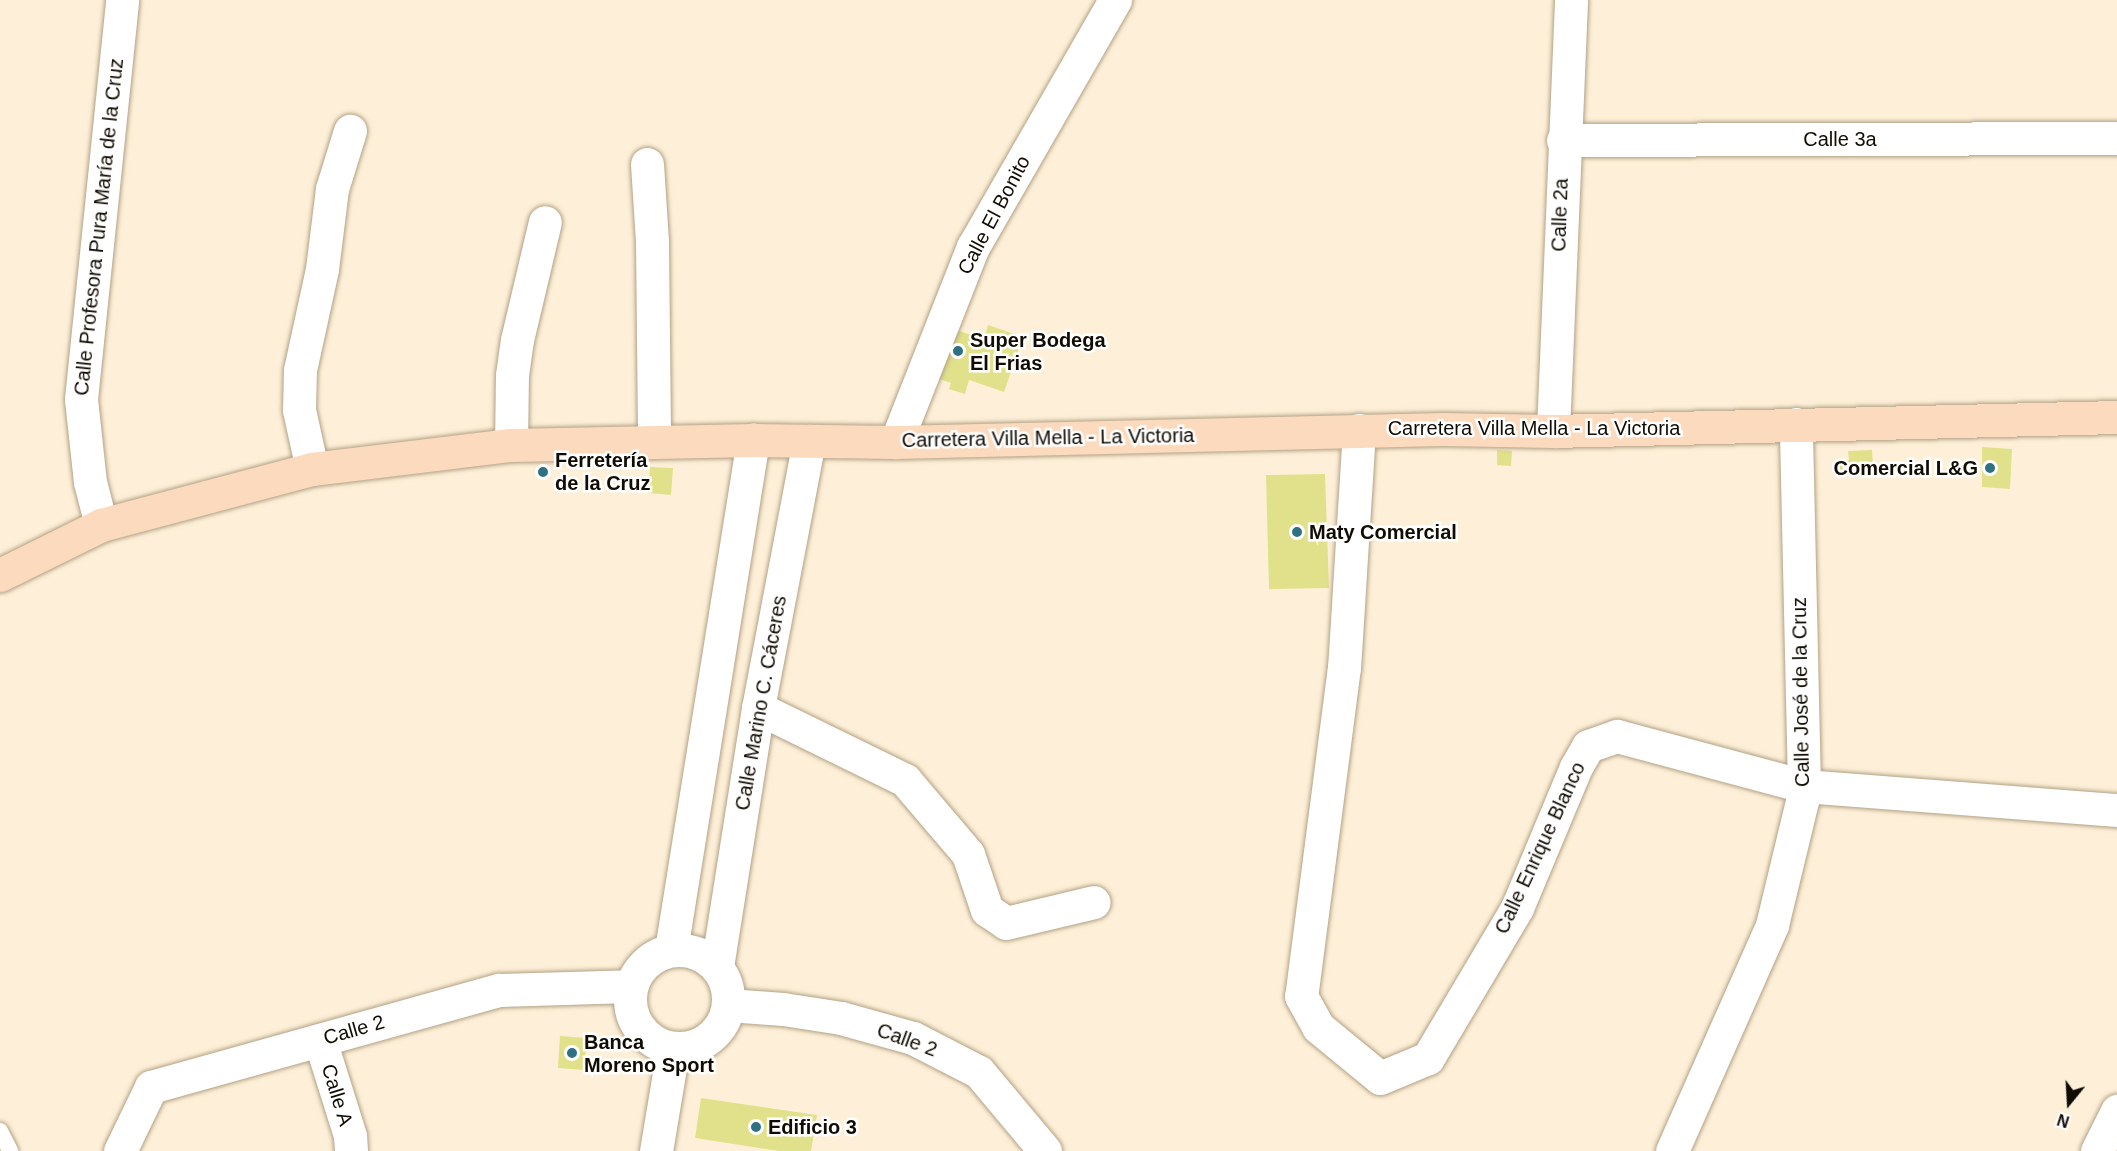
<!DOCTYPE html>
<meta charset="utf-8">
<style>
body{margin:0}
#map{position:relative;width:2117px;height:1151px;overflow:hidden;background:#fef0d8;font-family:Arial,sans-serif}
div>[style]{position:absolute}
.building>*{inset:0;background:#e0e18a}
.roads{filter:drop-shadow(0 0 2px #b2a185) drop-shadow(0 0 2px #b2a185)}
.service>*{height:16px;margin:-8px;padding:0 8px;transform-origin:8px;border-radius:8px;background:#fff}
.minor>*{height:33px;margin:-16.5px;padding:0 16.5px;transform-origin:16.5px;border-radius:16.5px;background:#fff}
.minor>.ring{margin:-16.5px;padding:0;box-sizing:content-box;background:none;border:33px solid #fff;border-radius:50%}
.secondary>*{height:33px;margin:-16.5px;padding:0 16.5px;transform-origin:16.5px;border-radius:16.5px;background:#fcdabe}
.dots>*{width:16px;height:16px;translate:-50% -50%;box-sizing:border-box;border:3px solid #fff;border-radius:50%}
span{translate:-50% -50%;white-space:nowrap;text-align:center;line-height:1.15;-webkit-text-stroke:5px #fff;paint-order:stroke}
.street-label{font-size:20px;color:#110c03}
.poi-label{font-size:20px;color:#110c03;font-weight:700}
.left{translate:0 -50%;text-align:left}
.right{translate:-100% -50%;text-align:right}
.north{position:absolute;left:2039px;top:1073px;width:60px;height:60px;-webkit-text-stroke:4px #fff;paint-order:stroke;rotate:198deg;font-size:16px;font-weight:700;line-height:24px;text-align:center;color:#110c03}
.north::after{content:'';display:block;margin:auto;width:21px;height:27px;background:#110c03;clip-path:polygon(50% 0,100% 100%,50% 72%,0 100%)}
</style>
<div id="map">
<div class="building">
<div style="clip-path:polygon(988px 325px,1023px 337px,1004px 392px,969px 380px,965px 394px,949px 389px,951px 383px,927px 375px,944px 326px,984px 339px)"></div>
<div style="clip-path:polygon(1982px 447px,2012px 449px,2010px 489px,1982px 487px)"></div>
<div style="clip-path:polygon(1497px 450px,1512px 451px,1511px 466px,1497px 465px)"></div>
<div style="clip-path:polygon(1872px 450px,1873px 468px,1836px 470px,1837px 460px,1849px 460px,1848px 451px)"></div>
<div style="clip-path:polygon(650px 467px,673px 468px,671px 495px,648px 493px)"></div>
<div style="clip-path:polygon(1325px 474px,1329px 588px,1269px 589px,1266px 475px)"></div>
<div style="clip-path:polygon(560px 1036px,587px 1038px,584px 1070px,558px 1068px)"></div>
<div style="clip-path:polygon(701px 1098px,817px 1115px,811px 1151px,779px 1151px,695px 1138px)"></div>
</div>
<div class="roads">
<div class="service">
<div style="left:0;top:1131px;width:22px;rotate:63deg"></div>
</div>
<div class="minor">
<div style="left:1563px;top:140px;width:554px;rotate:-0.21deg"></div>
<div style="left:647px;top:164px;width:78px;rotate:86.3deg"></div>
<div style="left:652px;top:242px;width:200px;rotate:89.4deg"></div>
<div style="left:1359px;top:430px;width:237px;rotate:93.6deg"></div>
<div style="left:1344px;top:667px;width:332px;rotate:97.4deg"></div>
<div style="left:1301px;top:996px;width:35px;rotate:61deg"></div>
<div style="left:1318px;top:1027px;width:80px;rotate:39.4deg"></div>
<div style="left:1380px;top:1078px;width:52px;rotate:-22.6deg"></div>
<div style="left:1428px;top:1058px;width:174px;rotate:-59.3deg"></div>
<div style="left:1517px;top:908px;width:153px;rotate:-67.3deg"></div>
<div style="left:1576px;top:767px;width:24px;rotate:-60deg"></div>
<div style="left:1588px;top:746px;width:31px;rotate:-19deg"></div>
<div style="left:1617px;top:736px;width:194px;rotate:15deg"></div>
<div style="left:1804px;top:786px;width:314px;rotate:4.4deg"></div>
<div style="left:1553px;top:431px;width:431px;rotate:-87.6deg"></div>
<div style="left:896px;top:442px;width:210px;rotate:-68.5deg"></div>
<div style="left:973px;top:247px;width:285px;rotate:-60.1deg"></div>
<div style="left:511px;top:445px;width:70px;rotate:-89.2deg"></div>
<div style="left:512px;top:375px;width:35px;rotate:-82deg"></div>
<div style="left:517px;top:340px;width:121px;rotate:-76.7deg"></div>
<div style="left:312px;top:469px;width:60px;rotate:-102.4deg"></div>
<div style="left:299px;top:410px;width:40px;rotate:-88.6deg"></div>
<div style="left:300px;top:370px;width:103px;rotate:-77.7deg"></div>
<div style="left:322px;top:269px;width:81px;rotate:-82.9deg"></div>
<div style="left:332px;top:189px;width:61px;rotate:-72.8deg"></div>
<div style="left:101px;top:525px;width:44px;rotate:-104.3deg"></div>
<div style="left:90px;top:482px;width:83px;rotate:-96.2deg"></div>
<div style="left:81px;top:399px;width:401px;rotate:-84.1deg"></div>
<div style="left:758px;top:708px;width:164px;rotate:26.1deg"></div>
<div style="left:905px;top:780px;width:97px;rotate:49.6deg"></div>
<div style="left:968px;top:854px;width:59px;rotate:71.3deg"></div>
<div style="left:987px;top:910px;width:23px;rotate:34deg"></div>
<div style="left:1006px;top:923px;width:90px;rotate:-13.4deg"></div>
<div class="ring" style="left:630px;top:950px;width:65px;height:65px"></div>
<div style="left:671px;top:950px;width:517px;rotate:-80.87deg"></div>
<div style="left:717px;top:967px;width:262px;rotate:-81deg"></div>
<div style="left:758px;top:708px;width:272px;rotate:-79.2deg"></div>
<div style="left:728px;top:1005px;width:55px;rotate:4.2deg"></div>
<div style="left:783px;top:1009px;width:59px;rotate:8.8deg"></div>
<div style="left:841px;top:1018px;width:75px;rotate:15.5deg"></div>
<div style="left:913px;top:1038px;width:74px;rotate:27.3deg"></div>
<div style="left:979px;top:1072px;width:103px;rotate:50.1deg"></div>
<div style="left:320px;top:1040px;width:101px;rotate:72.6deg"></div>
<div style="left:350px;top:1136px;width:15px;rotate:86deg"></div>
<div style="left:120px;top:1151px;width:71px;rotate:-64.2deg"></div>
<div style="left:151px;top:1087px;width:361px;rotate:-15.6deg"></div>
<div style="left:499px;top:990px;width:131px;rotate:-1.7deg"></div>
<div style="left:656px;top:1151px;width:103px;rotate:-80.5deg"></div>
<div style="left:1672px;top:1151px;width:247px;rotate:-66.1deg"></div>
<div style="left:1772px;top:925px;width:128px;rotate:-76.4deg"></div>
<div style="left:1802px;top:801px;width:15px;rotate:-82deg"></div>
<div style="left:1804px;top:786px;width:362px;rotate:-91.3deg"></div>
<div style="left:2097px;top:1151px;width:45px;rotate:-63.4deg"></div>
</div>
<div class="secondary">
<div style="left:0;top:575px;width:113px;rotate:-26.3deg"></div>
<div style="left:101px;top:525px;width:218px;rotate:-14.9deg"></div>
<div style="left:312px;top:469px;width:200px;rotate:-6.9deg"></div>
<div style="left:511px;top:445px;width:242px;rotate:-1.2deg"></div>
<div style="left:753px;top:440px;width:143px;rotate:0.8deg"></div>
<div style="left:896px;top:442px;width:547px;rotate:-1.36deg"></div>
<div style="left:1443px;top:429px;width:110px;rotate:1deg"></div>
<div style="left:1553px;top:431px;width:564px;rotate:-1.42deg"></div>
</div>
</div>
<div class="dots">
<div style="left:958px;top:351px;background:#2f7183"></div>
<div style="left:1990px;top:468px;background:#2f7183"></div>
<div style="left:543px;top:472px;background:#2f7183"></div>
<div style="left:1297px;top:532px;background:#2f7183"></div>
<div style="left:572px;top:1053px;background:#2f7183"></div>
<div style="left:756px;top:1127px;background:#2f7183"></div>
</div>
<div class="street-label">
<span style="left:1840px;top:139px">Calle 3a</span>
<span style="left:994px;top:215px;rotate:-62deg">Calle El Bonito</span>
<span style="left:1560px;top:215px;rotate:-88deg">Calle 2a</span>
<span style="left:99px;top:227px;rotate:-84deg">Calle Profesora Pura María de la Cruz</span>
<span style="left:1534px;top:428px">Carretera Villa Mella - La Victoria</span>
<span style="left:1048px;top:438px;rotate:-1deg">Carretera Villa Mella - La Victoria</span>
<span style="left:1801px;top:692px;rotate:-91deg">Calle José de la Cruz</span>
<span style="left:761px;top:703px;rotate:-80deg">Calle Marino C. Cáceres</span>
<span style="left:1540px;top:848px;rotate:-65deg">Calle Enrique Blanco</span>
<span style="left:354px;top:1030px;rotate:-16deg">Calle 2</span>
<span style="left:907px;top:1040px;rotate:20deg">Calle 2</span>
<span style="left:337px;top:1095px;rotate:73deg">Calle A</span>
</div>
<div class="poi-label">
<span class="left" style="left:970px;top:352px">Super Bodega<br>El Frias</span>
<span class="left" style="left:555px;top:472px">Ferretería<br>de la Cruz</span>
<span class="right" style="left:1978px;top:468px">Comercial L&amp;G</span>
<span class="left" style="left:1309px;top:532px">Maty Comercial</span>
<span class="left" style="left:584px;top:1054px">Banca<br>Moreno Sport</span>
<span class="left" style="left:768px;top:1127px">Edificio 3</span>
</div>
<div class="north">N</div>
</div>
